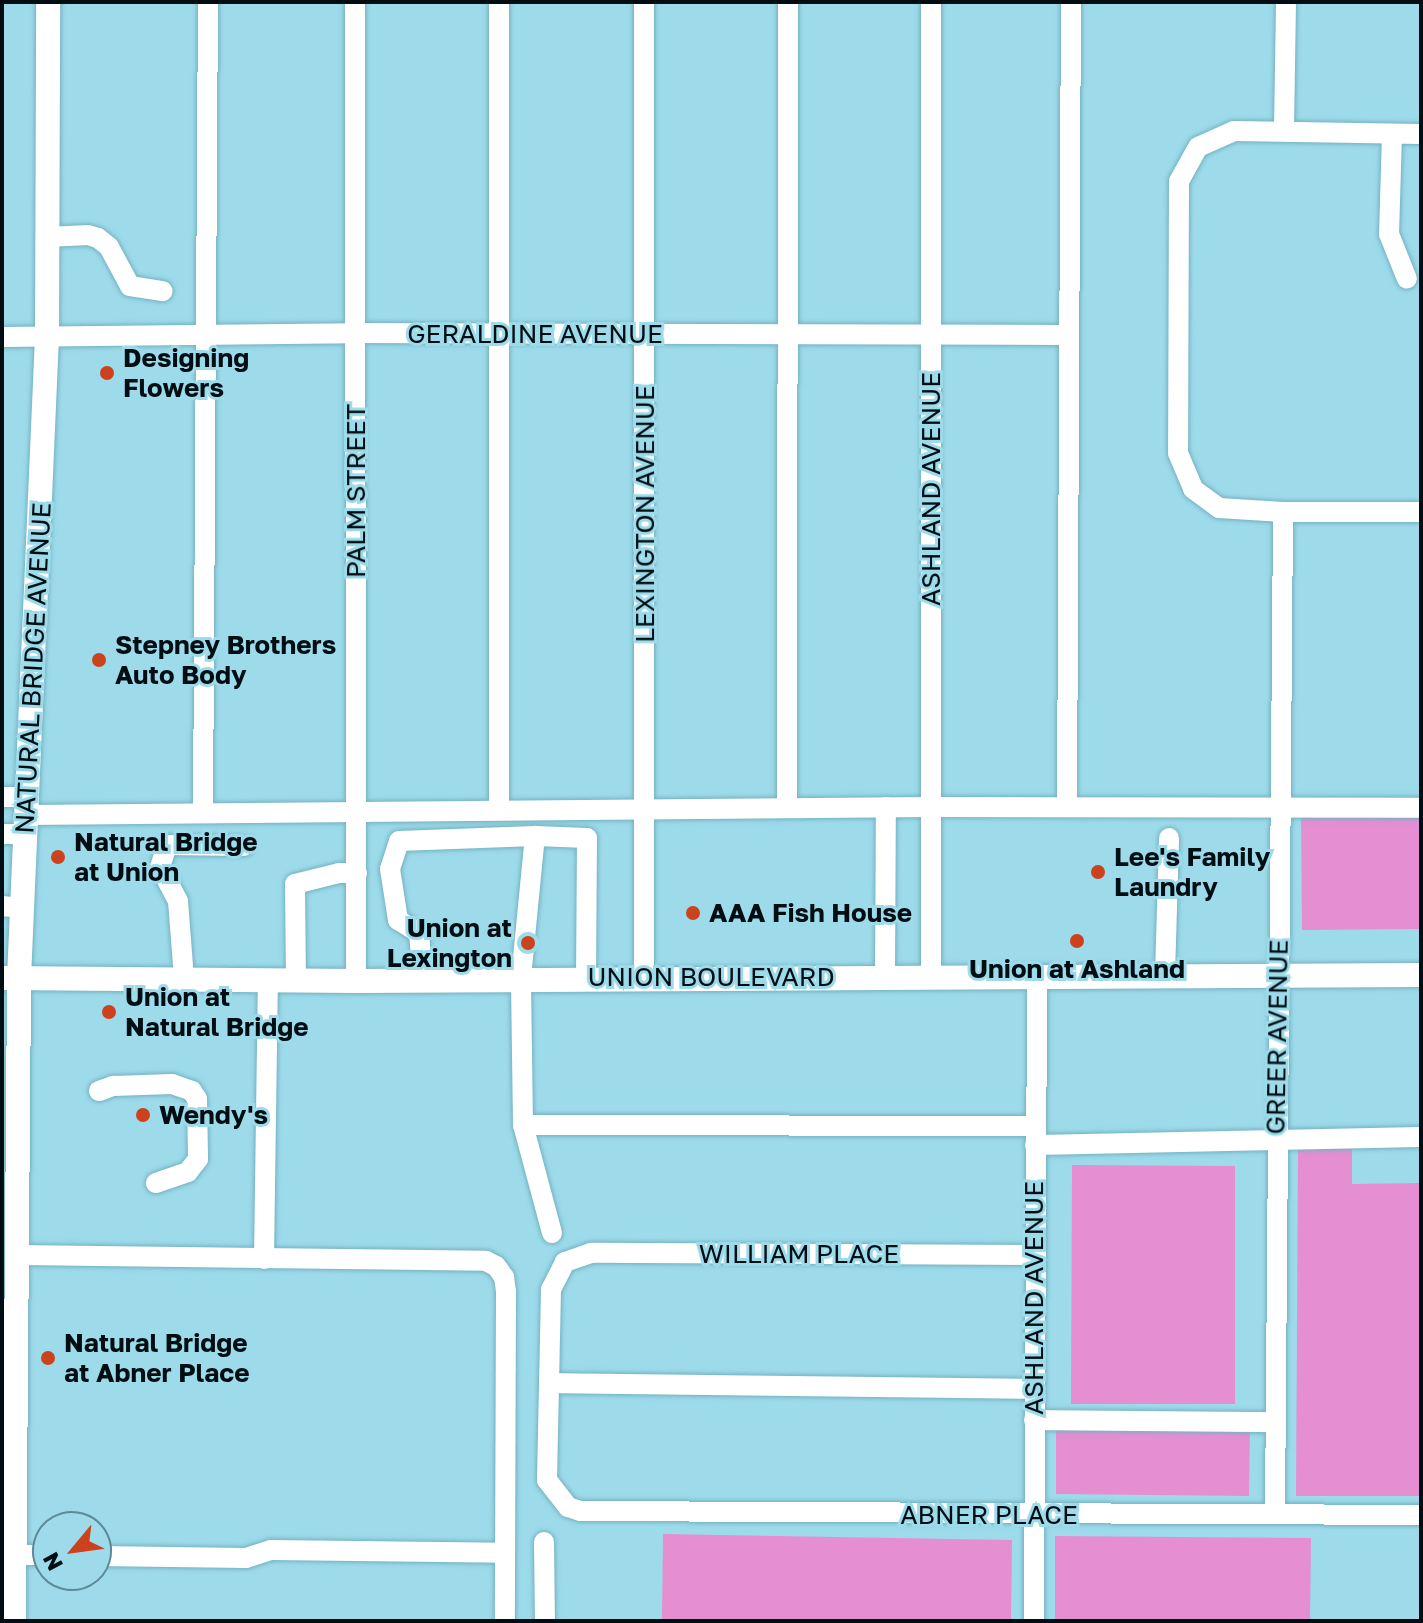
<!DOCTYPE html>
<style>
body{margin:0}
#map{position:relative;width:1423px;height:1623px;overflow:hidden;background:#9ddbeb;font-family:"Golos Text",sans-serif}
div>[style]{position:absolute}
.green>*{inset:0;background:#e58ed2}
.roads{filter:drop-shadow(0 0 2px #75b2c1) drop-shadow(0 0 2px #75b2c1)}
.minor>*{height:20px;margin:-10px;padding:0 10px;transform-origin:10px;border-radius:10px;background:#fff}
.major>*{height:24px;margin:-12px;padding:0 12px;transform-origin:12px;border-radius:12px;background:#fff}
.dots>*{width:22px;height:22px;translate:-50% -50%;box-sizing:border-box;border:4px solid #9ddbeb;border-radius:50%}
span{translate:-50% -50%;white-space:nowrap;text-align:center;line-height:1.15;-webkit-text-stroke:6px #9ddbeb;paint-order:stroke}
.street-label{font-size:26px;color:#000e14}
.poi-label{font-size:26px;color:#000e14;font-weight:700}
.left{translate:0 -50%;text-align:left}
.right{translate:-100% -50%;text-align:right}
.frame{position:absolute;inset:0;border:4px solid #000e14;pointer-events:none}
.north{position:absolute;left:32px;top:1511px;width:80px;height:80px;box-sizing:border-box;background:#9ddbeb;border:2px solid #5e8995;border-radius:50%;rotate:241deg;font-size:22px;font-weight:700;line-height:32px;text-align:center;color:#000e14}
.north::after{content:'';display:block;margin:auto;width:28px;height:36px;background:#cb421d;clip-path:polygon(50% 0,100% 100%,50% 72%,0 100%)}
</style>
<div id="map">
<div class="green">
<div style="clip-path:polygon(1301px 813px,1421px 813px,1421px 929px,1302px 930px)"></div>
<div style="clip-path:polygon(1298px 1147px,1352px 1147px,1352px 1184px,1421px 1183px,1421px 1496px,1296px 1496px)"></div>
<div style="clip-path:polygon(1072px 1165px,1235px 1166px,1235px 1404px,1071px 1404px)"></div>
<div style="clip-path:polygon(1056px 1425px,1250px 1428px,1249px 1496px,1056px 1494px)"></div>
<div style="clip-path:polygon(663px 1534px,1012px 1540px,1011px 1621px,662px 1621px)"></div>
<div style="clip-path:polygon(1055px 1536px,1311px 1538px,1310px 1621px,1055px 1621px)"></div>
</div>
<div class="roads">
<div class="minor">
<div style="left:355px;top:2px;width:979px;rotate:89.94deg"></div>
<div style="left:1284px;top:129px;width:127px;rotate:-89.1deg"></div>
<div style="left:1392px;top:134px;width:100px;rotate:91.7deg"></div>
<div style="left:1389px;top:234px;width:48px;rotate:68.2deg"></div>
<div style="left:1421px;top:134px;width:187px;rotate:-179.1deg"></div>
<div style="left:1234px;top:131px;width:39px;rotate:156deg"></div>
<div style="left:1198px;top:147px;width:39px;rotate:119deg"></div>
<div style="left:1179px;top:181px;width:272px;rotate:90.2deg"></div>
<div style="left:1178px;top:453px;width:39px;rotate:67deg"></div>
<div style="left:1193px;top:489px;width:32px;rotate:36deg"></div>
<div style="left:1219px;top:508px;width:64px;rotate:3.6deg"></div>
<div style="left:1283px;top:512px;width:138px"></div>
<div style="left:48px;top:237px;width:40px;rotate:-2.9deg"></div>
<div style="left:88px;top:235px;width:10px;rotate:17deg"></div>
<div style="left:98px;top:238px;width:14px;rotate:39deg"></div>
<div style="left:109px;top:247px;width:44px;rotate:61.7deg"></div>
<div style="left:130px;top:286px;width:33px;rotate:9deg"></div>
<div style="left:2px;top:337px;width:354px;rotate:-0.6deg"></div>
<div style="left:356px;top:333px;width:711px;rotate:0.16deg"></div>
<div style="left:2px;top:797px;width:25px"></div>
<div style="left:1067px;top:807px;width:805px;rotate:-89.72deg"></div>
<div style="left:787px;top:808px;width:806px;rotate:-89.93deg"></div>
<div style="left:499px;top:810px;width:808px;rotate:-90deg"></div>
<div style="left:203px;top:813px;width:811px;rotate:-89.65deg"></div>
<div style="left:26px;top:815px;width:905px;rotate:-0.51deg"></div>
<div style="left:931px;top:807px;width:490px;rotate:0.1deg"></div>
<div style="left:2px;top:834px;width:23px"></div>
<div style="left:2px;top:906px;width:20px;rotate:6deg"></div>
<div style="left:1165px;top:975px;width:137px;rotate:-88.3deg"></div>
<div style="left:885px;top:976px;width:169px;rotate:-89.7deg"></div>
<div style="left:931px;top:976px;width:974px;rotate:-90deg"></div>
<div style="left:644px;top:977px;width:975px;rotate:-90deg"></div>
<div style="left:184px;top:979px;width:78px;rotate:-94.4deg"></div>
<div style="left:178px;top:901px;width:38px;rotate:-118deg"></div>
<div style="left:160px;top:867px;width:23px;rotate:-72deg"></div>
<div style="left:167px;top:845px;width:77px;rotate:0.7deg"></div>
<div style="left:423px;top:979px;width:46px;rotate:-95deg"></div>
<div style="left:419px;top:933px;width:25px;rotate:-148deg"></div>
<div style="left:398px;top:920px;width:52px;rotate:-98.9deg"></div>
<div style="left:390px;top:869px;width:29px;rotate:-72deg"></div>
<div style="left:399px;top:841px;width:136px;rotate:-2.1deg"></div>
<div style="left:296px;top:980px;width:96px;rotate:-90.6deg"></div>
<div style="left:295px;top:884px;width:45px;rotate:-14deg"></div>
<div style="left:339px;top:873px;width:18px"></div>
<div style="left:99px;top:1091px;width:15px;rotate:-20deg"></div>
<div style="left:113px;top:1086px;width:59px;rotate:-1.9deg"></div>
<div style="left:172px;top:1084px;width:21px;rotate:19deg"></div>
<div style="left:192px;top:1091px;width:9px;rotate:58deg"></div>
<div style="left:197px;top:1099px;width:60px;rotate:89deg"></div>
<div style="left:198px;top:1159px;width:16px;rotate:128deg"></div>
<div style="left:188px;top:1172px;width:34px;rotate:161deg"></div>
<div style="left:523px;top:1125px;width:513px;rotate:0.11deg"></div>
<div style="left:1035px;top:1145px;width:386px;rotate:-1.2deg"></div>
<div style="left:552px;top:1233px;width:112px;rotate:-105deg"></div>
<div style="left:523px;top:1125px;width:147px;rotate:-90.8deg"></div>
<div style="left:521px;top:978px;width:143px;rotate:-84.4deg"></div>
<div style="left:535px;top:836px;width:52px;rotate:2.2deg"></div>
<div style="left:587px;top:838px;width:139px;rotate:90.4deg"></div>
<div style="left:17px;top:1255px;width:469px;rotate:0.7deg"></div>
<div style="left:486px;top:1261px;width:11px;rotate:27deg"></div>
<div style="left:496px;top:1266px;width:14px;rotate:54deg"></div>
<div style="left:504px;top:1277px;width:15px;rotate:82deg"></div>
<div style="left:506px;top:1292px;width:329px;rotate:90.2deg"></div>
<div style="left:1034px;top:1255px;width:443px;rotate:-179.7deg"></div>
<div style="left:591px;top:1253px;width:28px;rotate:161deg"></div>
<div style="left:565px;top:1262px;width:30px;rotate:117deg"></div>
<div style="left:551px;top:1289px;width:191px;rotate:91.2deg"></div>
<div style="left:547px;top:1480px;width:34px;rotate:52deg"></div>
<div style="left:568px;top:1507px;width:13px;rotate:18deg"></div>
<div style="left:580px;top:1511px;width:841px;rotate:0.27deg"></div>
<div style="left:264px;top:1259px;width:279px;rotate:-89.2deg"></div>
<div style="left:549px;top:1383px;width:485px;rotate:0.7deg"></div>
<div style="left:1034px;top:1420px;width:241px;rotate:0.5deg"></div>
<div style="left:1275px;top:1513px;width:1001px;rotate:-89.54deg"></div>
<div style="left:544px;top:1542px;width:79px;rotate:89.3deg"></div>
<div style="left:14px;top:1555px;width:34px"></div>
<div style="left:96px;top:1556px;width:150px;rotate:0.8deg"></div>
<div style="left:246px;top:1558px;width:26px;rotate:-18deg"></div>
<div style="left:271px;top:1550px;width:234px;rotate:0.7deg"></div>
<div style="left:1034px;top:1621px;width:645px;rotate:-89.73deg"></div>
</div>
<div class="major">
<div style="left:2px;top:978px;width:354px;rotate:0.5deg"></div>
<div style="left:356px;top:981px;width:1065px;rotate:-0.32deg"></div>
<div style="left:14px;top:1621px;width:643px;rotate:-89.55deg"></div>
<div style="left:19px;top:978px;width:642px;rotate:-87.5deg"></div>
<div style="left:47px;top:337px;width:335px;rotate:-89.8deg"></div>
</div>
</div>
<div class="dots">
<div style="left:107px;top:373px;background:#cb421d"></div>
<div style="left:99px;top:660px;background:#cb421d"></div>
<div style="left:58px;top:857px;background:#cb421d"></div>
<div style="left:1098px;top:872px;background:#cb421d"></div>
<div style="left:693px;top:913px;background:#cb421d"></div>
<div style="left:1077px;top:941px;background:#cb421d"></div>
<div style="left:528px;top:943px;background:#cb421d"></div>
<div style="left:109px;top:1012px;background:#cb421d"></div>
<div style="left:143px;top:1115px;background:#cb421d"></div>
<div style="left:48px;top:1358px;background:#cb421d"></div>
</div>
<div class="street-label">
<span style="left:535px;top:334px">GERALDINE AVENUE</span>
<span style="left:931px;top:489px;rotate:-90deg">ASHLAND AVENUE</span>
<span style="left:356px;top:491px;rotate:-90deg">PALM STREET</span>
<span style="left:645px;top:514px;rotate:-90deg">LEXINGTON AVENUE</span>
<span style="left:33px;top:668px;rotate:-87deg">NATURAL BRIDGE AVENUE</span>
<span style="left:711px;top:977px">UNION BOULEVARD</span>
<span style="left:1277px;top:1037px;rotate:-89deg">GREER AVENUE</span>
<span style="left:799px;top:1254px">WILLIAM PLACE</span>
<span style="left:1034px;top:1298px;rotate:-90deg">ASHLAND AVENUE</span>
<span style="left:989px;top:1515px">ABNER PLACE</span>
</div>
<div class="poi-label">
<span class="left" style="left:123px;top:373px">Designing<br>Flowers</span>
<span class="left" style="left:115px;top:660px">Stepney Brothers<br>Auto Body</span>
<span class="left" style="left:74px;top:857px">Natural Bridge<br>at Union</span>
<span class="left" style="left:1114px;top:872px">Lee's Family<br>Laundry</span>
<span class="left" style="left:709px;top:913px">AAA Fish House</span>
<span class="right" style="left:512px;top:943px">Union at<br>Lexington</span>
<span style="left:1077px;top:969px">Union at Ashland</span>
<span class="left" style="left:125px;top:1012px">Union at<br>Natural Bridge</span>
<span class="left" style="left:159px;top:1115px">Wendy's</span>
<span class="left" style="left:64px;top:1358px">Natural Bridge<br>at Abner Place</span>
</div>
<div class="frame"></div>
<div class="north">N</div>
</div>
